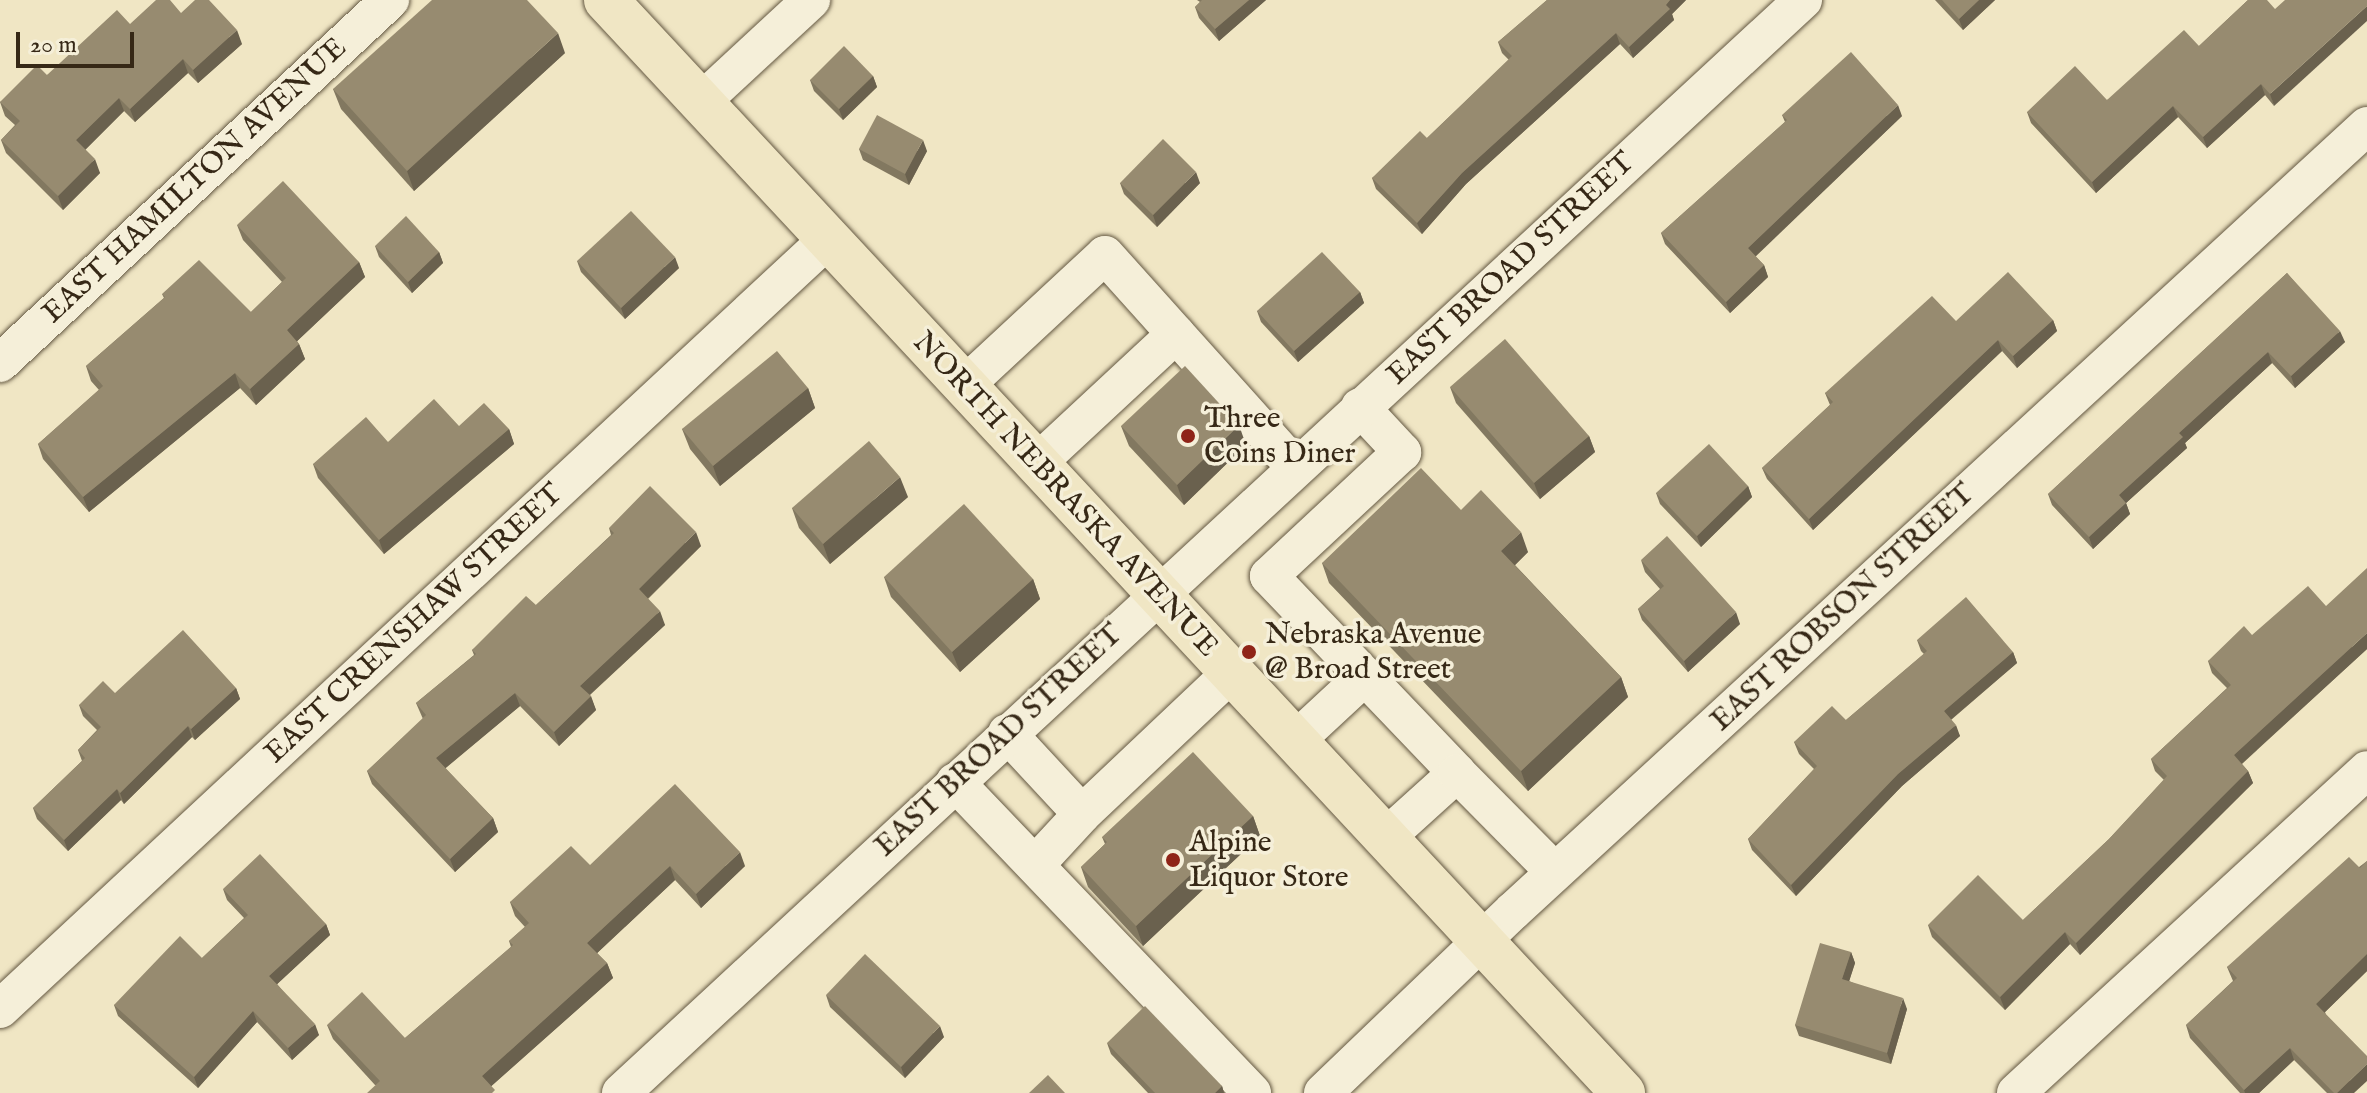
<!DOCTYPE html>
<style>
body{margin:0}
#map{position:relative;width:2367px;height:1093px;overflow:hidden;background:#f0e6c4;font-family:"IM FELL English",serif}
div>[style]{position:absolute}
.roads{filter:drop-shadow(0 0 2px #645842) drop-shadow(0 0 2px #645842)}
.minor>*{height:38px;margin:-19px;padding:0 19px;transform-origin:19px;border-radius:19px;background:#f5efd9}
.major>*{height:44px;margin:-22px;padding:0 22px;transform-origin:22px;border-radius:22px;background:#f0e6c4}
.wall>*{inset:0;background:#827860}
.shaded-wall>*{inset:0;background:#6a614e}
.building>*{inset:0;background:#978b70}
.dots>*{width:22px;height:22px;translate:-50% -50%;box-sizing:border-box;border:4px solid #f5efd9;border-radius:50%}
span{translate:-50% -50%;white-space:nowrap;text-align:center;line-height:1.15;-webkit-text-stroke:7px #f5efd9;paint-order:stroke}
.street-label{font-size:30px;color:#362816}
.poi-label{font-size:30px;color:#362816}
.left{translate:0 -50%;text-align:left}
.scale{position:absolute;left:16px;top:32px;width:118px;height:36px;box-sizing:border-box;border:4px solid #362816;border-top:0;padding-left:10px;font-size:24px;line-height:28px;white-space:nowrap;color:#362816;-webkit-text-stroke:6px #f5efd9;paint-order:stroke}
</style>
<div id="map">
<div class="roads">
<div class="minor">
<div style="left:701px;top:102px;width:150px;rotate:-42.8deg"></div>
<div style="left:0;top:363px;width:533px;rotate:-42.95deg"></div>
<div style="left:964px;top:386px;width:192px;rotate:-42.9deg"></div>
<div style="left:1105px;top:255px;width:285px;rotate:48.1deg"></div>
<div style="left:1360px;top:407px;width:62px;rotate:47deg"></div>
<div style="left:1402px;top:452px;width:182px;rotate:137deg"></div>
<div style="left:1269px;top:576px;width:272px;rotate:46.3deg"></div>
<div style="left:1457px;top:773px;width:97px;rotate:137.9deg"></div>
<div style="left:1036px;top:464px;width:191px;rotate:-42.9deg"></div>
<div style="left:1007px;top:733px;width:110px;rotate:47.2deg"></div>
<div style="left:1082px;top:814px;width:204px;rotate:-43.4deg"></div>
<div style="left:1294px;top:742px;width:97px;rotate:-42.9deg"></div>
<div style="left:1457px;top:773px;width:139px;rotate:45.3deg"></div>
<div style="left:955px;top:782px;width:430px;rotate:46.3deg"></div>
<div style="left:1035px;top:865px;width:69px;rotate:-47.3deg"></div>
<div style="left:0;top:1009px;width:1131px;rotate:-42.92deg"></div>
<div style="left:621px;top:1093px;width:1610px;rotate:-42.76deg"></div>
<div style="left:1323px;top:1093px;width:263px;rotate:-43.8deg"></div>
<div style="left:1513px;top:911px;width:1160px;rotate:-42.59deg"></div>
<div style="left:2016px;top:1093px;width:477px;rotate:-42.6deg"></div>
</div>
<div class="major">
<div style="left:606px;top:0;width:1493px;rotate:47.06deg"></div>
</div>
</div>
<div class="wall">
<div style="clip-path:polygon(1197px 0,1266px 0,1219px 41px,1199px 18px,1195px 7px,1200px 2px)"></div>
<div style="clip-path:polygon(1547px 0,1686px 0,1672px 14px,1674px 20px,1633px 58px,1620px 44px,1466px 184px,1422px 234px,1376px 189px,1372px 178px,1427px 138px,1509px 60px,1502px 53px,1498px 42px)"></div>
<div style="clip-path:polygon(1935px 0,1995px 0,1963px 30px)"></div>
<div style="clip-path:polygon(2248px 0,2274px 106px,2265px 95px,2207px 148px,2178px 117px,2096px 193px,2031px 123px,2027px 112px,2107px 100px,2199px 46px)"></div>
<div style="clip-path:polygon(181px 13px,242px 44px,198px 83px,188px 73px,135px 122px,124px 111px,85px 150px,100px 173px,63px 210px,6px 153px,1px 140px,15px 125px,5px 116px,0 102px,47px 75px)"></div>
<div style="clip-path:polygon(565px 53px,414px 191px,341px 109px,333px 89px)"></div>
<div style="clip-path:polygon(873px 76px,877px 87px,843px 120px,814px 91px,810px 80px)"></div>
<div style="clip-path:polygon(1782px 115px,1902px 116px,1755px 256px,1764px 265px,1768px 277px,1730px 313px,1665px 244px,1661px 233px,1785px 122px)"></div>
<div style="clip-path:polygon(859px 149px,927px 151px,909px 185px,863px 160px)"></div>
<div style="clip-path:polygon(1120px 183px,1200px 183px,1157px 227px,1124px 194px)"></div>
<div style="clip-path:polygon(237px 225px,359px 262px,365px 277px,297px 341px,299px 344px,305px 359px,256px 405px,240px 388px,89px 512px,43px 459px,38px 444px,99px 390px,91px 381px,86px 366px,164px 298px,162px 294px,251px 312px,282px 282px,243px 240px)"></div>
<div style="clip-path:polygon(375px 246px,439px 252px,443px 263px,412px 293px,379px 257px)"></div>
<div style="clip-path:polygon(577px 261px,679px 268px,625px 319px,581px 272px)"></div>
<div style="clip-path:polygon(2287px 273px,2345px 342px,2295px 388px,2272px 363px,2185px 443px,2187px 448px,2126px 503px,2130px 514px,2093px 549px,2052px 505px,2048px 494px)"></div>
<div style="clip-path:polygon(1360px 292px,1364px 303px,1298px 362px,1261px 322px,1257px 311px)"></div>
<div style="clip-path:polygon(2053px 320px,2057px 331px,2017px 368px,2002px 351px,1813px 530px,1767px 479px,1762px 468px,1830px 405px,1825px 393px,1956px 321px)"></div>
<div style="clip-path:polygon(1450px 387px,1589px 436px,1595px 452px,1540px 499px,1456px 403px)"></div>
<div style="clip-path:polygon(808px 388px,815px 408px,720px 486px,690px 449px,682px 429px)"></div>
<div style="clip-path:polygon(459px 426px,509px 429px,514px 444px,384px 554px,318px 478px,313px 464px,388px 442px)"></div>
<div style="clip-path:polygon(1121px 426px,1246px 445px,1184px 505px,1129px 446px)"></div>
<div style="clip-path:polygon(1748px 486px,1752px 497px,1701px 547px,1660px 504px,1656px 493px)"></div>
<div style="clip-path:polygon(908px 497px,830px 564px,799px 528px,792px 508px)"></div>
<div style="clip-path:polygon(1461px 510px,1528px 552px,1515px 565px,1621px 677px,1628px 697px,1528px 791px,1329px 583px,1322px 563px)"></div>
<div style="clip-path:polygon(609px 528px,701px 546px,648px 599px,665px 625px,590px 695px,596px 710px,559px 746px,520px 706px,445px 768px,493px 818px,498px 832px,455px 872px,372px 784px,367px 771px,423px 719px,416px 703px,474px 655px,472px 650px,536px 605px,611px 535px)"></div>
<div style="clip-path:polygon(1641px 560px,1740px 624px,1688px 672px,1642px 620px,1638px 609px,1660px 589px,1645px 572px)"></div>
<div style="clip-path:polygon(884px 577px,1033px 579px,1040px 599px,960px 672px,891px 597px)"></div>
<div style="clip-path:polygon(2252px 635px,2367px 649px,2242px 764px,2248px 771px,2253px 783px,2080px 955px,2070px 944px,2005px 1010px,1932px 937px,1928px 925px,2023px 920px,2109px 839px,2164px 780px,2155px 771px,2151px 759px,2227px 688px,2212px 673px,2208px 661px)"></div>
<div style="clip-path:polygon(1917px 640px,2013px 652px,2017px 663px,1951px 720px,1960px 736px,1902px 786px,1796px 896px,1752px 850px,1748px 839px,1814px 769px,1799px 754px,1794px 742px,1846px 720px,1924px 654px,1921px 651px)"></div>
<div style="clip-path:polygon(236px 688px,240px 699px,195px 740px,192px 737px,124px 804px,121px 800px,68px 851px,37px 819px,33px 808px,82px 761px,78px 750px,97px 730px,83px 716px,79px 705px)"></div>
<div style="clip-path:polygon(1253px 816px,1260px 836px,1143px 946px,1088px 887px,1081px 867px,1105px 844px,1102px 837px)"></div>
<div style="clip-path:polygon(2367px 861px,2367px 971px,2325px 1012px,2354px 1093px,2327px 1093px,2294px 1060px,2259px 1093px,2240px 1093px,2190px 1038px,2186px 1025px,2233px 981px,2227px 967px)"></div>
<div style="clip-path:polygon(590px 865px,745px 866px,701px 908px,675px 880px,597px 953px,607px 963px,613px 978px,491px 1086px,375px 1085px,333px 1039px,327px 1025px,405px 1038px,511px 947px,509px 941px,525px 927px,515px 916px,510px 902px)"></div>
<div style="clip-path:polygon(223px 889px,326px 924px,330px 935px,277px 984px,319px 1035px,292px 1060px,257px 1022px,198px 1088px,118px 1016px,114px 1005px,202px 958px,244px 918px,227px 900px)"></div>
<div style="clip-path:polygon(1851px 952px,1855px 963px,1849px 981px,1907px 1009px,1891px 1064px,1799px 1036px,1795px 1025px)"></div>
<div style="clip-path:polygon(826px 995px,944px 1037px,905px 1078px,830px 1007px)"></div>
<div style="clip-path:polygon(1107px 1043px,1222px 1086px,1224px 1093px,1148px 1093px,1111px 1054px)"></div>
</div>
<div class="shaded-wall">
<div style="clip-path:polygon(1249px 0,1266px 0,1219px 41px,1215px 29px)"></div>
<div style="clip-path:polygon(1670px 0,1686px 0,1672px 14px,1674px 20px,1633px 58px,1629px 47px)"></div>
<div style="clip-path:polygon(1979px 0,1995px 0,1963px 30px,1959px 19px)"></div>
<div style="clip-path:polygon(2367px 6px,2367px 21px,2274px 106px,2270px 94px)"></div>
<div style="clip-path:polygon(237px 30px,242px 44px,198px 83px,193px 70px)"></div>
<div style="clip-path:polygon(558px 33px,565px 53px,414px 191px,407px 171px)"></div>
<div style="clip-path:polygon(1616px 33px,1620px 44px,1466px 184px,1422px 234px,1417px 223px,1462px 173px)"></div>
<div style="clip-path:polygon(183px 59px,188px 73px,135px 122px,130px 109px)"></div>
<div style="clip-path:polygon(873px 76px,877px 87px,843px 120px,839px 109px)"></div>
<div style="clip-path:polygon(2261px 84px,2265px 95px,2207px 148px,2203px 137px)"></div>
<div style="clip-path:polygon(119px 98px,124px 111px,81px 154px,76px 140px)"></div>
<div style="clip-path:polygon(1898px 105px,1902px 116px,1752px 260px,1748px 248px)"></div>
<div style="clip-path:polygon(2173px 106px,2178px 117px,2096px 193px,2092px 182px)"></div>
<div style="clip-path:polygon(923px 140px,927px 151px,909px 185px,905px 174px)"></div>
<div style="clip-path:polygon(95px 159px,100px 173px,63px 210px,58px 196px)"></div>
<div style="clip-path:polygon(1196px 172px,1200px 183px,1157px 227px,1153px 215px)"></div>
<div style="clip-path:polygon(439px 252px,443px 263px,412px 293px,408px 282px)"></div>
<div style="clip-path:polygon(675px 257px,679px 268px,625px 319px,621px 308px)"></div>
<div style="clip-path:polygon(359px 262px,365px 277px,292px 346px,287px 330px)"></div>
<div style="clip-path:polygon(1764px 265px,1768px 277px,1730px 313px,1726px 302px)"></div>
<div style="clip-path:polygon(1360px 292px,1364px 303px,1298px 362px,1294px 351px)"></div>
<div style="clip-path:polygon(2053px 320px,2057px 331px,2017px 368px,2013px 356px)"></div>
<div style="clip-path:polygon(2340px 331px,2345px 342px,2295px 388px,2291px 376px)"></div>
<div style="clip-path:polygon(1998px 340px,2002px 351px,1813px 530px,1809px 519px)"></div>
<div style="clip-path:polygon(299px 344px,305px 359px,256px 405px,250px 389px)"></div>
<div style="clip-path:polygon(2268px 352px,2272px 363px,2185px 443px,2187px 448px,2126px 503px,2130px 514px,2093px 549px,2089px 537px,2119px 495px,2179px 433px)"></div>
<div style="clip-path:polygon(235px 373px,240px 388px,89px 512px,83px 497px)"></div>
<div style="clip-path:polygon(808px 388px,815px 408px,720px 486px,713px 466px)"></div>
<div style="clip-path:polygon(1239px 425px,1246px 445px,1184px 505px,1177px 485px)"></div>
<div style="clip-path:polygon(509px 429px,514px 444px,384px 554px,379px 540px)"></div>
<div style="clip-path:polygon(1589px 436px,1595px 452px,1540px 499px,1534px 483px)"></div>
<div style="clip-path:polygon(900px 477px,908px 497px,830px 564px,823px 544px)"></div>
<div style="clip-path:polygon(1748px 486px,1752px 497px,1701px 547px,1697px 536px)"></div>
<div style="clip-path:polygon(696px 532px,701px 546px,644px 602px,639px 589px)"></div>
<div style="clip-path:polygon(1521px 532px,1528px 552px,1509px 571px,1501px 551px)"></div>
<div style="clip-path:polygon(1033px 579px,1040px 599px,960px 672px,952px 652px)"></div>
<div style="clip-path:polygon(660px 611px,665px 625px,585px 699px,580px 686px)"></div>
<div style="clip-path:polygon(1736px 612px,1740px 624px,1688px 672px,1684px 661px)"></div>
<div style="clip-path:polygon(2367px 633px,2367px 649px,2238px 767px,2234px 755px)"></div>
<div style="clip-path:polygon(2013px 652px,2017px 663px,1948px 722px,1944px 711px)"></div>
<div style="clip-path:polygon(1621px 677px,1628px 697px,1528px 791px,1521px 771px)"></div>
<div style="clip-path:polygon(236px 688px,240px 699px,195px 740px,191px 729px)"></div>
<div style="clip-path:polygon(515px 693px,520px 706px,441px 772px,436px 758px)"></div>
<div style="clip-path:polygon(591px 696px,596px 710px,559px 746px,554px 732px)"></div>
<div style="clip-path:polygon(1956px 725px,1960px 736px,1902px 786px,1796px 896px,1791px 885px,1898px 774px)"></div>
<div style="clip-path:polygon(188px 726px,192px 737px,124px 804px,120px 793px)"></div>
<div style="clip-path:polygon(2248px 771px,2253px 783px,2080px 955px,2076px 943px)"></div>
<div style="clip-path:polygon(117px 789px,121px 800px,68px 851px,64px 840px)"></div>
<div style="clip-path:polygon(1253px 816px,1260px 836px,1143px 946px,1136px 926px)"></div>
<div style="clip-path:polygon(493px 818px,498px 832px,455px 872px,450px 859px)"></div>
<div style="clip-path:polygon(740px 852px,745px 866px,701px 908px,696px 894px)"></div>
<div style="clip-path:polygon(670px 866px,675px 880px,593px 957px,587px 943px)"></div>
<div style="clip-path:polygon(326px 924px,330px 935px,273px 988px,269px 976px)"></div>
<div style="clip-path:polygon(2065px 932px,2070px 944px,2005px 1010px,2000px 997px)"></div>
<div style="clip-path:polygon(1851px 952px,1855px 963px,1846px 991px,1842px 979px)"></div>
<div style="clip-path:polygon(2367px 954px,2367px 971px,2321px 1016px,2316px 1004px)"></div>
<div style="clip-path:polygon(607px 963px,613px 978px,487px 1090px,482px 1076px)"></div>
<div style="clip-path:polygon(1903px 998px,1907px 1009px,1891px 1064px,1887px 1053px)"></div>
<div style="clip-path:polygon(253px 1011px,257px 1022px,198px 1088px,194px 1077px)"></div>
<div style="clip-path:polygon(315px 1024px,319px 1035px,292px 1060px,288px 1048px)"></div>
<div style="clip-path:polygon(940px 1026px,944px 1037px,905px 1078px,901px 1067px)"></div>
<div style="clip-path:polygon(2290px 1048px,2294px 1060px,2259px 1093px,2245px 1093px,2244px 1090px)"></div>
<div style="clip-path:polygon(2367px 1064px,2367px 1081px,2354px 1093px,2337px 1093px)"></div>
<div style="clip-path:polygon(1222px 1086px,1224px 1093px,1215px 1093px)"></div>
</div>
<div class="building">
<div style="clip-path:polygon(156px 0,170px 0,181px 13px,195px 0,209px 0,237px 30px,193px 70px,183px 59px,130px 109px,119px 98px,76px 140px,95px 159px,58px 196px,1px 140px,20px 121px,0 102px,37px 65px,47px 75px,117px 10px,130px 24px)"></div>
<div style="clip-path:polygon(432px 0,527px 0,558px 33px,407px 171px,333px 89px)"></div>
<div style="clip-path:polygon(1202px 0,1249px 0,1215px 29px,1195px 7px)"></div>
<div style="clip-path:polygon(1547px 0,1670px 0,1666px 5px,1670px 9px,1629px 47px,1616px 33px,1462px 173px,1417px 223px,1372px 178px,1420px 131px,1427px 138px,1512px 56px,1498px 42px)"></div>
<div style="clip-path:polygon(1942px 0,1979px 0,1959px 19px)"></div>
<div style="clip-path:polygon(2248px 0,2267px 0,2275px 9px,2285px 0,2367px 0,2367px 6px,2270px 94px,2261px 84px,2203px 137px,2173px 106px,2092px 182px,2027px 112px,2075px 66px,2107px 100px,2184px 30px,2199px 46px)"></div>
<div style="clip-path:polygon(844px 46px,873px 76px,839px 109px,810px 80px)"></div>
<div style="clip-path:polygon(1851px 52px,1898px 105px,1748px 248px,1764px 265px,1726px 302px,1661px 233px,1787px 120px,1782px 115px)"></div>
<div style="clip-path:polygon(877px 115px,923px 140px,905px 174px,859px 149px)"></div>
<div style="clip-path:polygon(1163px 139px,1196px 172px,1153px 215px,1120px 183px)"></div>
<div style="clip-path:polygon(283px 181px,359px 262px,287px 330px,299px 344px,250px 389px,235px 373px,83px 497px,38px 444px,103px 386px,86px 366px,165px 297px,162px 294px,199px 260px,251px 312px,286px 278px,237px 225px)"></div>
<div style="clip-path:polygon(631px 211px,675px 257px,621px 308px,577px 261px)"></div>
<div style="clip-path:polygon(406px 216px,439px 252px,408px 282px,375px 246px)"></div>
<div style="clip-path:polygon(1322px 252px,1360px 292px,1294px 351px,1257px 311px)"></div>
<div style="clip-path:polygon(2008px 272px,2053px 320px,2013px 356px,1998px 340px,1809px 519px,1762px 468px,1833px 402px,1825px 393px,1932px 296px,1956px 321px)"></div>
<div style="clip-path:polygon(2287px 273px,2340px 331px,2291px 376px,2268px 352px,2179px 433px,2183px 437px,2119px 495px,2126px 503px,2089px 537px,2048px 494px)"></div>
<div style="clip-path:polygon(1505px 339px,1589px 436px,1534px 483px,1450px 387px)"></div>
<div style="clip-path:polygon(777px 351px,808px 388px,713px 466px,682px 429px)"></div>
<div style="clip-path:polygon(1185px 366px,1239px 425px,1177px 485px,1121px 426px)"></div>
<div style="clip-path:polygon(434px 399px,459px 426px,484px 403px,509px 429px,379px 540px,313px 464px,366px 417px,388px 442px)"></div>
<div style="clip-path:polygon(869px 441px,900px 477px,823px 544px,792px 508px)"></div>
<div style="clip-path:polygon(1709px 444px,1748px 486px,1697px 536px,1656px 493px)"></div>
<div style="clip-path:polygon(1421px 468px,1461px 510px,1481px 490px,1521px 532px,1501px 551px,1621px 677px,1521px 771px,1322px 563px)"></div>
<div style="clip-path:polygon(650px 486px,696px 532px,639px 589px,660px 611px,580px 686px,591px 696px,554px 732px,515px 693px,436px 758px,493px 818px,450px 859px,367px 771px,426px 715px,416px 703px,476px 654px,472px 650px,526px 596px,536px 605px,614px 533px,609px 528px)"></div>
<div style="clip-path:polygon(964px 504px,1033px 579px,952px 652px,884px 577px)"></div>
<div style="clip-path:polygon(1667px 536px,1736px 612px,1684px 661px,1638px 609px,1664px 586px,1641px 560px)"></div>
<div style="clip-path:polygon(2367px 568px,2367px 633px,2234px 755px,2248px 771px,2076px 943px,2065px 932px,2000px 997px,1928px 925px,1978px 875px,2023px 920px,2109px 839px,2167px 776px,2151px 759px,2231px 685px,2208px 661px,2244px 626px,2252px 635px,2308px 586px,2326px 606px)"></div>
<div style="clip-path:polygon(1966px 597px,2013px 652px,1944px 711px,1956px 725px,1898px 774px,1791px 885px,1748px 839px,1817px 766px,1794px 742px,1832px 706px,1846px 720px,1927px 651px,1917px 640px)"></div>
<div style="clip-path:polygon(183px 630px,236px 688px,191px 729px,188px 726px,120px 793px,117px 789px,64px 840px,33px 808px,85px 758px,78px 750px,101px 727px,79px 705px,103px 681px,115px 693px)"></div>
<div style="clip-path:polygon(1193px 752px,1253px 816px,1136px 926px,1081px 867px,1107px 842px,1102px 837px)"></div>
<div style="clip-path:polygon(675px 784px,740px 852px,696px 894px,670px 866px,587px 943px,607px 963px,482px 1076px,495px 1090px,492px 1093px,367px 1093px,380px 1081px,327px 1025px,362px 992px,405px 1038px,513px 945px,509px 941px,529px 923px,510px 902px,571px 846px,590px 865px)"></div>
<div style="clip-path:polygon(260px 854px,326px 924px,269px 976px,315px 1024px,288px 1048px,253px 1011px,194px 1077px,114px 1005px,180px 936px,202px 958px,248px 915px,223px 889px)"></div>
<div style="clip-path:polygon(2349px 857px,2360px 868px,2367px 861px,2367px 954px,2316px 1004px,2367px 1056px,2367px 1064px,2337px 1093px,2334px 1093px,2290px 1048px,2244px 1090px,2186px 1025px,2237px 978px,2227px 967px)"></div>
<div style="clip-path:polygon(1820px 943px,1851px 952px,1842px 979px,1903px 998px,1887px 1053px,1795px 1025px)"></div>
<div style="clip-path:polygon(865px 954px,940px 1026px,901px 1067px,826px 995px)"></div>
<div style="clip-path:polygon(1145px 1006px,1222px 1086px,1215px 1093px,1155px 1093px,1107px 1043px)"></div>
<div style="clip-path:polygon(1048px 1075px,1065px 1093px,1029px 1093px)"></div>
</div>
<div class="dots">
<div style="left:1188px;top:436px;background:#8f2418"></div>
<div style="left:1249px;top:652px;background:#8f2418"></div>
<div style="left:1173px;top:860px;background:#8f2418"></div>
</div>
<div class="street-label">
<span style="left:195px;top:181px;rotate:-43deg">EAST HAMILTON AVENUE</span>
<span style="left:1511px;top:269px;rotate:-43deg">EAST BROAD STREET</span>
<span style="left:1065px;top:495px;rotate:47deg">NORTH NEBRASKA AVENUE</span>
<span style="left:1843px;top:608px;rotate:-43deg">EAST ROBSON STREET</span>
<span style="left:414px;top:624px;rotate:-43deg">EAST CRENSHAW STREET</span>
<span style="left:999px;top:741px;rotate:-43deg">EAST BROAD STREET</span>
</div>
<div class="poi-label">
<span class="left" style="left:1204px;top:436px">Three<br>Coins Diner</span>
<span class="left" style="left:1265px;top:652px">Nebraska Avenue<br>@ Broad Street</span>
<span class="left" style="left:1189px;top:860px">Alpine<br>Liquor Store</span>
</div>
<div class="scale">20 m</div>
</div>
